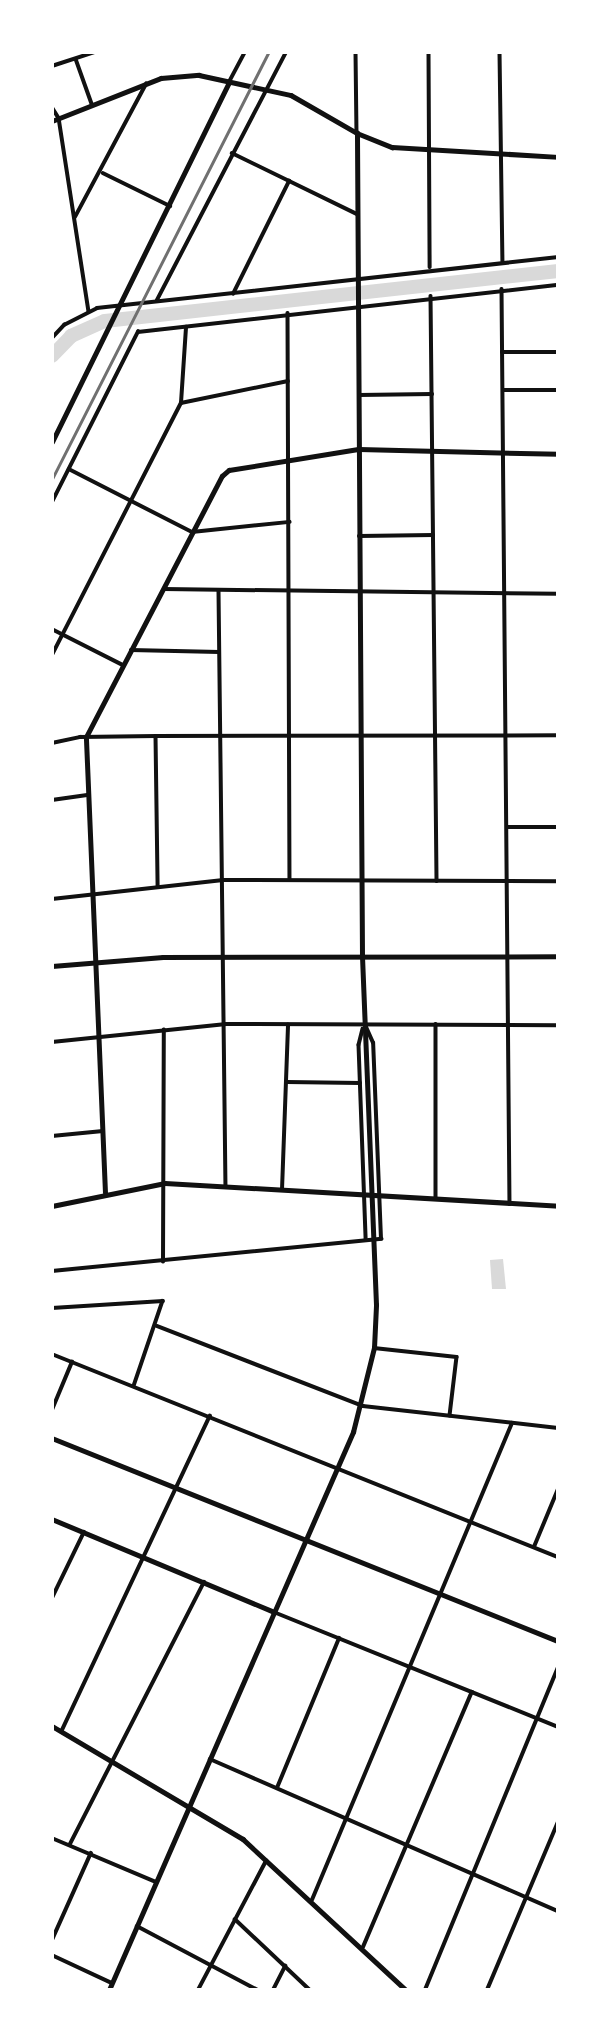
<!DOCTYPE html>
<style>
body{margin:0}
#map{position:relative;width:610px;height:2042px;overflow:hidden;background:#fff;font-family:Poppins,sans-serif}
div>[style]{position:absolute}
.water>*{inset:0;background:#d9d9d9}
.river>*{height:14px;margin:-7px;padding:0 7px;transform-origin:7px;border-radius:7px;background:#d9d9d9}
.minor>*{height:3.5px;margin:-1.75px;padding:0 1.75px;transform-origin:1.75px;border-radius:1.75px;background:#111}
.tertiary>*{height:4.5px;margin:-2.25px;padding:0 2.25px;transform-origin:2.25px;border-radius:2.25px;background:#111}
.secondary>*{height:4.5px;margin:-2.25px;padding:0 2.25px;transform-origin:2.25px;border-radius:2.25px;background:#111}
.rail>*{height:2.5px;margin:-1.25px;padding:0 1.25px;transform-origin:1.25px;border-radius:1.25px;background:#707070}
span{translate:-50% -50%;white-space:nowrap;text-align:center;line-height:1.15;-webkit-text-stroke:5px #fff;paint-order:stroke}
.frame{position:absolute;inset:0;border:54px solid #fff;pointer-events:none}
</style>
<div id="map">
<div class="water">
<div style="clip-path:polygon(503px 1259px,506px 1289px,492px 1289px,490px 1260px)"></div>
</div>
<div class="river">
<div style="left:52px;top:356px;width:28px;rotate:-46deg"></div>
<div style="left:71px;top:336px;width:37px;rotate:-24deg"></div>
<div style="left:105px;top:321px;width:456px;rotate:-6.3deg"></div>
</div>
<div class="minor">
<div style="left:356px;top:52px;width:81px;rotate:89.3deg"></div>
<div style="left:429px;top:52px;width:215px;rotate:89.7deg"></div>
<div style="left:500px;top:52px;width:209px;rotate:89.2deg"></div>
<div style="left:76px;top:59px;width:48px;rotate:70.4deg"></div>
<div style="left:52px;top:66px;width:45px;rotate:-18deg"></div>
<div style="left:229px;top:82px;width:34px;rotate:-62deg"></div>
<div style="left:52px;top:107px;width:13px;rotate:58deg"></div>
<div style="left:59px;top:118px;width:196px;rotate:81.2deg"></div>
<div style="left:232px;top:153px;width:139px;rotate:26deg"></div>
<div style="left:103px;top:173px;width:75px;rotate:26.2deg"></div>
<div style="left:75px;top:217px;width:151px;rotate:-61.9deg"></div>
<div style="left:502px;top:289px;width:915px;rotate:89.5deg"></div>
<div style="left:233px;top:294px;width:126px;rotate:-63.6deg"></div>
<div style="left:431px;top:296px;width:585px;rotate:89.41deg"></div>
<div style="left:157px;top:300px;width:280px;rotate:-62.5deg"></div>
<div style="left:288px;top:313px;width:567px;rotate:89.8deg"></div>
<div style="left:52px;top:338px;width:18px;rotate:-47deg"></div>
<div style="left:64px;top:325px;width:37px;rotate:-27deg"></div>
<div style="left:97px;top:308px;width:464px;rotate:-6.3deg"></div>
<div style="left:502px;top:352px;width:56px"></div>
<div style="left:503px;top:390px;width:55px"></div>
<div style="left:359px;top:395px;width:73px;rotate:-0.8deg"></div>
<div style="left:181px;top:403px;width:109px;rotate:-11.6deg"></div>
<div style="left:69px;top:469px;width:138px;rotate:27.1deg"></div>
<div style="left:192px;top:532px;width:98px;rotate:-5.9deg"></div>
<div style="left:52px;top:502px;width:191px;rotate:-63.2deg"></div>
<div style="left:138px;top:332px;width:423px;rotate:-6.4deg"></div>
<div style="left:359px;top:536px;width:74px;rotate:-0.8deg"></div>
<div style="left:164px;top:589px;width:394px;rotate:0.7deg"></div>
<div style="left:219px;top:591px;width:596px;rotate:89.33deg"></div>
<div style="left:52px;top:629px;width:80px;rotate:26.9deg"></div>
<div style="left:131px;top:650px;width:88px;rotate:1.3deg"></div>
<div style="left:52px;top:655px;width:283px;rotate:-62.9deg"></div>
<div style="left:181px;top:403px;width:76px;rotate:-86.2deg"></div>
<div style="left:156px;top:736px;width:151px;rotate:89.2deg"></div>
<div style="left:52px;top:743px;width:29px;rotate:-12deg"></div>
<div style="left:80px;top:737px;width:76px;rotate:-0.8deg"></div>
<div style="left:156px;top:736px;width:402px;rotate:-0.1deg"></div>
<div style="left:52px;top:800px;width:37px;rotate:-8deg"></div>
<div style="left:508px;top:827px;width:50px"></div>
<div style="left:52px;top:899px;width:172px;rotate:-6.3deg"></div>
<div style="left:223px;top:880px;width:335px;rotate:0.2deg"></div>
<div style="left:436px;top:1024px;width:175px;rotate:90deg"></div>
<div style="left:363px;top:1029px;width:16px;rotate:104deg"></div>
<div style="left:359px;top:1045px;width:194px;rotate:87.9deg"></div>
<div style="left:52px;top:1042px;width:175px;rotate:-5.9deg"></div>
<div style="left:226px;top:1024px;width:332px;rotate:0.2deg"></div>
<div style="left:287px;top:1082px;width:73px;rotate:0.8deg"></div>
<div style="left:52px;top:1136px;width:51px;rotate:-5.6deg"></div>
<div style="left:282px;top:1190px;width:165px;rotate:-87.9deg"></div>
<div style="left:163px;top:1262px;width:232px;rotate:-89.8deg"></div>
<div style="left:52px;top:1271px;width:331px;rotate:-5.6deg"></div>
<div style="left:381px;top:1239px;width:196px;rotate:-92.3deg"></div>
<div style="left:373px;top:1043px;width:17px;rotate:-114deg"></div>
<div style="left:52px;top:1308px;width:111px;rotate:-3.6deg"></div>
<div style="left:163px;top:1301px;width:90px;rotate:108.8deg"></div>
<div style="left:157px;top:1326px;width:221px;rotate:21.2deg"></div>
<div style="left:363px;top:1406px;width:196px;rotate:6.4deg"></div>
<div style="left:374px;top:1348px;width:83px;rotate:6.2deg"></div>
<div style="left:457px;top:1357px;width:59px;rotate:96.8deg"></div>
<div style="left:52px;top:1354px;width:545px;rotate:21.86deg"></div>
<div style="left:52px;top:1410px;width:52px;rotate:-67.4deg"></div>
<div style="left:534px;top:1547px;width:63px;rotate:-67.5deg"></div>
<div style="left:52px;top:1598px;width:73px;rotate:-64.1deg"></div>
<div style="left:274px;top:1612px;width:306px;rotate:22deg"></div>
<div style="left:62px;top:1730px;width:347px;rotate:-64.8deg"></div>
<div style="left:210px;top:1759px;width:380px;rotate:23.6deg"></div>
<div style="left:277px;top:1788px;width:162px;rotate:-67.5deg"></div>
<div style="left:52px;top:1838px;width:113px;rotate:22.9deg"></div>
<div style="left:70px;top:1844px;width:294px;rotate:-62.9deg"></div>
<div style="left:312px;top:1900px;width:517px;rotate:-67.25deg"></div>
<div style="left:235px;top:1919px;width:103px;rotate:43.4deg"></div>
<div style="left:137px;top:1926px;width:137px;rotate:27.9deg"></div>
<div style="left:52px;top:1940px;width:95px;rotate:-65.9deg"></div>
<div style="left:363px;top:1947px;width:277px;rotate:-66.9deg"></div>
<div style="left:52px;top:1955px;width:66px;rotate:25deg"></div>
<div style="left:198px;top:1990px;width:146px;rotate:-62.2deg"></div>
<div style="left:273px;top:1990px;width:27px;rotate:-63deg"></div>
<div style="left:425px;top:1990px;width:349px;rotate:-67.6deg"></div>
<div style="left:487px;top:1990px;width:182px;rotate:-67.1deg"></div>
</div>
<div class="tertiary">
<div style="left:52px;top:121px;width:117px;rotate:-21.5deg"></div>
<div style="left:161px;top:78px;width:38px;rotate:-5deg"></div>
<div style="left:199px;top:75px;width:94px;rotate:12.3deg"></div>
<div style="left:291px;top:95px;width:76px;rotate:29.9deg"></div>
<div style="left:357px;top:133px;width:38px;rotate:22deg"></div>
<div style="left:392px;top:147px;width:166px;rotate:3.4deg"></div>
<div style="left:52px;top:442px;width:401px;rotate:-63.8deg"></div>
<div style="left:52px;top:966px;width:111px;rotate:-4.6deg"></div>
<div style="left:163px;top:957px;width:395px;rotate:-0.1deg"></div>
<div style="left:105px;top:1193px;width:456px;rotate:-92.4deg"></div>
<div style="left:86px;top:737px;width:294px;rotate:-62.5deg"></div>
<div style="left:222px;top:476px;width:9px;rotate:-41deg"></div>
<div style="left:229px;top:470px;width:132px;rotate:-9.2deg"></div>
<div style="left:359px;top:449px;width:199px;rotate:1.4deg"></div>
<div style="left:52px;top:1438px;width:545px;rotate:21.86deg"></div>
<div style="left:52px;top:1519px;width:241px;rotate:22.7deg"></div>
<div style="left:109px;top:1990px;width:609px;rotate:-66.38deg"></div>
<div style="left:353px;top:1432px;width:87px;rotate:-76deg"></div>
<div style="left:374px;top:1348px;width:43px;rotate:-87.3deg"></div>
<div style="left:376px;top:1305px;width:350px;rotate:-92.3deg"></div>
<div style="left:362px;top:955px;width:822px;rotate:-90.35deg"></div>
</div>
<div class="secondary">
<div style="left:52px;top:1206px;width:115px;rotate:-11.5deg"></div>
<div style="left:165px;top:1183px;width:394px;rotate:3.3deg"></div>
<div style="left:52px;top:1726px;width:222px;rotate:30.6deg"></div>
<div style="left:243px;top:1839px;width:222px;rotate:42.8deg"></div>
</div>
<div class="rail">
<div style="left:52px;top:479px;width:479px;rotate:-63.1deg"></div>
</div>
<div class="frame"></div>
</div>
